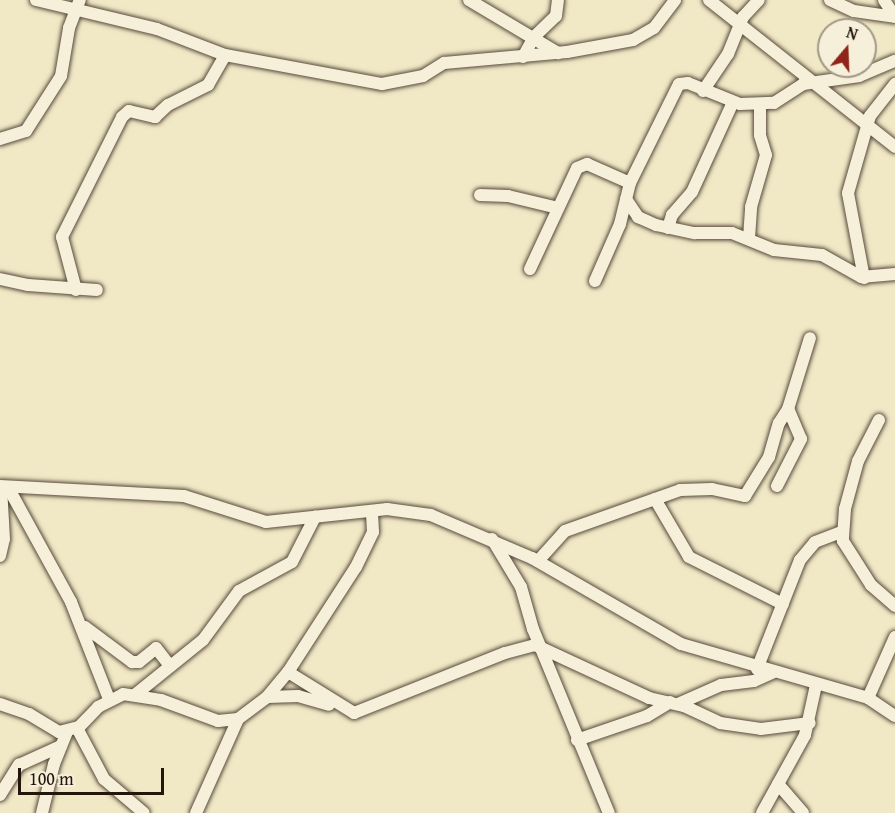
<!DOCTYPE html>
<style>
body{margin:0}
#map{position:relative;width:895px;height:813px;overflow:hidden;background:#f1e8c6;font-family:"Gentium Book Plus",serif}
div>[style]{position:absolute}
.roads{filter:drop-shadow(0 0 2px #574a3b) drop-shadow(0 0 2px #574a3b)}
.minor>*{height:12px;margin:-6px;padding:0 6px;transform-origin:6px;border-radius:6px;background:#f6f0da}
span{translate:-50% -50%;white-space:nowrap;text-align:center;line-height:1.15;-webkit-text-stroke:4.5px #f6f0da;paint-order:stroke}
.north{position:absolute;left:817px;top:18px;width:60px;height:60px;box-sizing:border-box;background:#f6f0da;border:2px solid #a29888;border-radius:50%;rotate:19deg;font-size:16px;font-weight:700;line-height:24px;text-align:center;color:#24150d}
.north::after{content:'';display:block;margin:auto;width:21px;height:27px;background:#8f2418;clip-path:polygon(50% 0,100% 100%,50% 72%,0 100%)}
.scale{position:absolute;left:18px;top:768px;width:146px;height:27px;box-sizing:border-box;border:3px solid #24150d;border-top:0;padding-left:8px;font-size:18px;line-height:21px;white-space:nowrap;color:#24150d;-webkit-text-stroke:4px #f6f0da;paint-order:stroke}
</style>
<div id="map">
<div class="roads">
<div class="minor">
<div style="left:36px;top:0;width:124px;rotate:13.5deg"></div>
<div style="left:157px;top:29px;width:73px;rotate:20.9deg"></div>
<div style="left:225px;top:55px;width:160px;rotate:10.5deg"></div>
<div style="left:382px;top:84px;width:42px;rotate:-11deg"></div>
<div style="left:423px;top:76px;width:25px;rotate:-32deg"></div>
<div style="left:444px;top:63px;width:123px;rotate:-5.1deg"></div>
<div style="left:567px;top:52px;width:67px;rotate:-10.3deg"></div>
<div style="left:633px;top:40px;width:24px;rotate:-30deg"></div>
<div style="left:654px;top:28px;width:35px;rotate:-53deg"></div>
<div style="left:469px;top:0;width:104px;rotate:30.8deg"></div>
<div style="left:709px;top:0;width:237px;rotate:38.3deg"></div>
<div style="left:830px;top:0;width:26px;rotate:25deg"></div>
<div style="left:854px;top:11px;width:41px;rotate:8.3deg"></div>
<div style="left:884px;top:0;width:20px;rotate:57deg"></div>
<div style="left:523px;top:57px;width:23px;rotate:-61deg"></div>
<div style="left:534px;top:37px;width:30px;rotate:-44deg"></div>
<div style="left:556px;top:16px;width:16px;rotate:-83deg"></div>
<div style="left:703px;top:91px;width:45px;rotate:-56deg"></div>
<div style="left:728px;top:54px;width:40px;rotate:-68deg"></div>
<div style="left:743px;top:17px;width:23px;rotate:-47deg"></div>
<div style="left:0;top:139px;width:27px;rotate:-17deg"></div>
<div style="left:26px;top:131px;width:65px;rotate:-57.5deg"></div>
<div style="left:61px;top:76px;width:49px;rotate:-80.5deg"></div>
<div style="left:69px;top:28px;width:30px;rotate:-69deg"></div>
<div style="left:480px;top:195px;width:28px;rotate:2deg"></div>
<div style="left:508px;top:196px;width:51px;rotate:13.5deg"></div>
<div style="left:626px;top:199px;width:22px;rotate:56deg"></div>
<div style="left:638px;top:217px;width:20px;rotate:24deg"></div>
<div style="left:656px;top:225px;width:40px;rotate:12deg"></div>
<div style="left:695px;top:233px;width:37px"></div>
<div style="left:732px;top:233px;width:45px;rotate:22deg"></div>
<div style="left:774px;top:250px;width:48px;rotate:5.9deg"></div>
<div style="left:822px;top:255px;width:45px;rotate:29.4deg"></div>
<div style="left:861px;top:277px;width:34px;rotate:-5deg"></div>
<div style="left:668px;top:228px;width:14px;rotate:-73deg"></div>
<div style="left:672px;top:215px;width:30px;rotate:-49deg"></div>
<div style="left:692px;top:192px;width:99px;rotate:-65.5deg"></div>
<div style="left:749px;top:238px;width:31px;rotate:-86deg"></div>
<div style="left:751px;top:207px;width:54px;rotate:-73.9deg"></div>
<div style="left:766px;top:155px;width:21px;rotate:-107deg"></div>
<div style="left:760px;top:135px;width:30px;rotate:-90deg"></div>
<div style="left:530px;top:269px;width:111px;rotate:-65deg"></div>
<div style="left:577px;top:168px;width:11px;rotate:-22deg"></div>
<div style="left:587px;top:164px;width:47px;rotate:23.8deg"></div>
<div style="left:864px;top:278px;width:86px;rotate:-100.7deg"></div>
<div style="left:848px;top:193px;width:80px;rotate:-74.1deg"></div>
<div style="left:870px;top:116px;width:41px;rotate:-52deg"></div>
<div style="left:0;top:279px;width:29px;rotate:12deg"></div>
<div style="left:28px;top:285px;width:69px;rotate:4.1deg"></div>
<div style="left:595px;top:281px;width:62px;rotate:-66.3deg"></div>
<div style="left:620px;top:224px;width:42px;rotate:-76.3deg"></div>
<div style="left:630px;top:183px;width:110px;rotate:-63.7deg"></div>
<div style="left:679px;top:84px;width:9px;rotate:-6deg"></div>
<div style="left:688px;top:83px;width:56px;rotate:22deg"></div>
<div style="left:740px;top:104px;width:34px;rotate:-2deg"></div>
<div style="left:774px;top:103px;width:35px;rotate:-33deg"></div>
<div style="left:803px;top:84px;width:57px;rotate:-8.1deg"></div>
<div style="left:859px;top:76px;width:39px;rotate:-23deg"></div>
<div style="left:76px;top:290px;width:55px;rotate:-104.8deg"></div>
<div style="left:62px;top:237px;width:134px;rotate:-63.4deg"></div>
<div style="left:122px;top:117px;width:9px;rotate:-41deg"></div>
<div style="left:129px;top:111px;width:27px;rotate:13deg"></div>
<div style="left:155px;top:117px;width:18px;rotate:-43deg"></div>
<div style="left:168px;top:105px;width:45px;rotate:-26.6deg"></div>
<div style="left:208px;top:85px;width:34px;rotate:-60deg"></div>
<div style="left:879px;top:420px;width:46px;rotate:117.1deg"></div>
<div style="left:858px;top:461px;width:50px;rotate:105.2deg"></div>
<div style="left:845px;top:509px;width:32px;rotate:94deg"></div>
<div style="left:843px;top:541px;width:52px;rotate:57.5deg"></div>
<div style="left:871px;top:585px;width:32px;rotate:41deg"></div>
<div style="left:0;top:486px;width:184px;rotate:3.1deg"></div>
<div style="left:184px;top:496px;width:86px;rotate:17.6deg"></div>
<div style="left:266px;top:522px;width:122px;rotate:-6.1deg"></div>
<div style="left:387px;top:509px;width:44px;rotate:7.8deg"></div>
<div style="left:431px;top:515px;width:110px;rotate:23.1deg"></div>
<div style="left:532px;top:558px;width:172px;rotate:30deg"></div>
<div style="left:681px;top:644px;width:195px;rotate:16.1deg"></div>
<div style="left:868px;top:698px;width:32px;rotate:34deg"></div>
<div style="left:777px;top:486px;width:53px;rotate:-62.9deg"></div>
<div style="left:801px;top:439px;width:33px;rotate:-113deg"></div>
<div style="left:788px;top:409px;width:74px;rotate:-72.8deg"></div>
<div style="left:9px;top:489px;width:129px;rotate:61.2deg"></div>
<div style="left:71px;top:602px;width:104px;rotate:68.6deg"></div>
<div style="left:655px;top:499px;width:67px;rotate:59.6deg"></div>
<div style="left:689px;top:557px;width:105px;rotate:26.6deg"></div>
<div style="left:492px;top:539px;width:56px;rotate:58.9deg"></div>
<div style="left:521px;top:587px;width:44px;rotate:74.1deg"></div>
<div style="left:533px;top:629px;width:199px;rotate:67.6deg"></div>
<div style="left:0;top:556px;width:17px;rotate:-77deg"></div>
<div style="left:4px;top:539px;width:52px;rotate:-93.3deg"></div>
<div style="left:538px;top:561px;width:40px;rotate:-48deg"></div>
<div style="left:565px;top:531px;width:122px;rotate:-19.6deg"></div>
<div style="left:680px;top:490px;width:32px;rotate:-2deg"></div>
<div style="left:712px;top:489px;width:34px;rotate:12deg"></div>
<div style="left:745px;top:496px;width:46px;rotate:-58.4deg"></div>
<div style="left:769px;top:457px;width:35px;rotate:-74deg"></div>
<div style="left:779px;top:423px;width:17px;rotate:-57deg"></div>
<div style="left:85px;top:627px;width:59px;rotate:36.7deg"></div>
<div style="left:132px;top:662px;width:7px"></div>
<div style="left:139px;top:662px;width:22px;rotate:-39deg"></div>
<div style="left:156px;top:648px;width:23px;rotate:52deg"></div>
<div style="left:757px;top:669px;width:117px;rotate:-68.5deg"></div>
<div style="left:800px;top:560px;width:23px;rotate:-50deg"></div>
<div style="left:815px;top:542px;width:30px;rotate:-21deg"></div>
<div style="left:288px;top:672px;width:78px;rotate:31.8deg"></div>
<div style="left:354px;top:713px;width:162px;rotate:-21.7deg"></div>
<div style="left:505px;top:653px;width:31px;rotate:-15deg"></div>
<div style="left:535px;top:645px;width:126px;rotate:24.9deg"></div>
<div style="left:649px;top:698px;width:36px;rotate:13deg"></div>
<div style="left:684px;top:706px;width:40px;rotate:25deg"></div>
<div style="left:720px;top:723px;width:41px;rotate:8.3deg"></div>
<div style="left:761px;top:729px;width:49px;rotate:-7deg"></div>
<div style="left:136px;top:694px;width:86px;rotate:-38.9deg"></div>
<div style="left:203px;top:640px;width:61px;rotate:-53.7deg"></div>
<div style="left:239px;top:591px;width:60px;rotate:-28.7deg"></div>
<div style="left:292px;top:562px;width:51px;rotate:-62.9deg"></div>
<div style="left:267px;top:697px;width:31px;rotate:-2deg"></div>
<div style="left:298px;top:696px;width:32px;rotate:16deg"></div>
<div style="left:868px;top:698px;width:67px;rotate:-66.1deg"></div>
<div style="left:0;top:704px;width:31px;rotate:19deg"></div>
<div style="left:29px;top:714px;width:35px;rotate:31deg"></div>
<div style="left:59px;top:732px;width:21px;rotate:-14deg"></div>
<div style="left:79px;top:727px;width:28px;rotate:-46deg"></div>
<div style="left:98px;top:707px;width:28px;rotate:-27deg"></div>
<div style="left:123px;top:694px;width:38px;rotate:9deg"></div>
<div style="left:161px;top:700px;width:61px;rotate:20.2deg"></div>
<div style="left:218px;top:721px;width:20px;rotate:-6deg"></div>
<div style="left:238px;top:719px;width:36px;rotate:-37deg"></div>
<div style="left:267px;top:697px;width:33px;rotate:-50deg"></div>
<div style="left:288px;top:672px;width:125px;rotate:-57.1deg"></div>
<div style="left:356px;top:567px;width:39px;rotate:-64deg"></div>
<div style="left:373px;top:532px;width:21px;rotate:-93deg"></div>
<div style="left:678px;top:704px;width:47px;rotate:-23.8deg"></div>
<div style="left:721px;top:685px;width:33px;rotate:-7deg"></div>
<div style="left:754px;top:681px;width:20px;rotate:-24deg"></div>
<div style="left:77px;top:728px;width:58px;rotate:62.1deg"></div>
<div style="left:104px;top:779px;width:52px;rotate:40.4deg"></div>
<div style="left:577px;top:740px;width:74px;rotate:-18.9deg"></div>
<div style="left:647px;top:716px;width:27px;rotate:-31deg"></div>
<div style="left:778px;top:784px;width:38px;rotate:49deg"></div>
<div style="left:0;top:795px;width:36px;rotate:-58deg"></div>
<div style="left:19px;top:765px;width:46px;rotate:-24.3deg"></div>
<div style="left:42px;top:813px;width:50px;rotate:-76.2deg"></div>
<div style="left:54px;top:764px;width:35px;rotate:-68deg"></div>
<div style="left:196px;top:813px;width:103px;rotate:-65.9deg"></div>
<div style="left:762px;top:813px;width:89px;rotate:-61.1deg"></div>
<div style="left:805px;top:735px;width:51px;rotate:-77.6deg"></div>
</div>
</div>
<div class="north">N</div>
<div class="scale">100 m</div>
</div>
